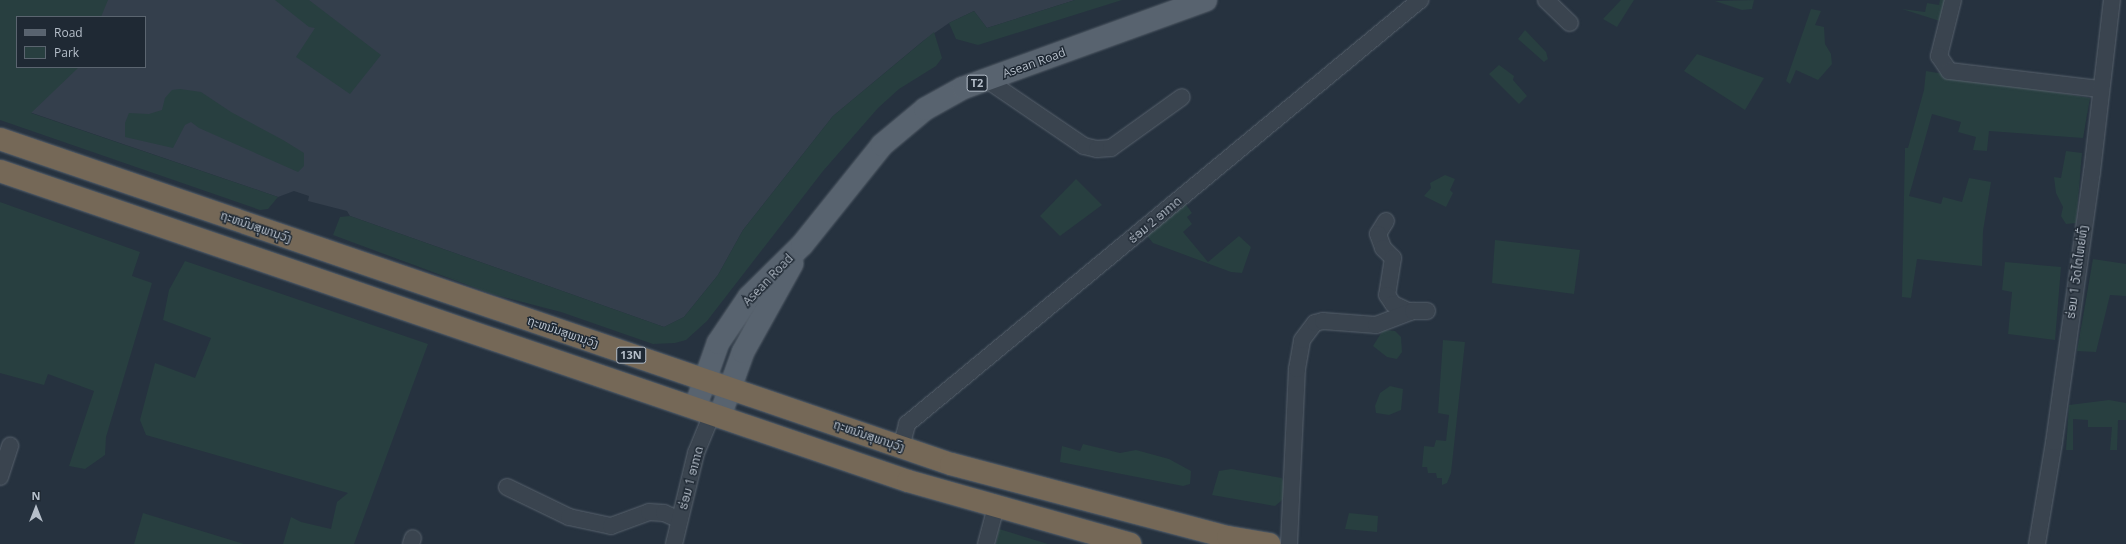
<!DOCTYPE html>
<meta charset="utf-8">
<style>
body{margin:0}
#map{position:relative;width:2126px;height:544px;overflow:hidden;background:#26323f;font-family:"Open Sans","Noto Sans Lao",sans-serif}
div>[style]{position:absolute}
.airport>*{inset:0;background:#343f4c}
.green>*{inset:0;background:#283f40}
.roads{filter:drop-shadow(0 0 1px #58626d) drop-shadow(0 0 1px #58626d)}
.street>*{height:16px;margin:-8px;padding:0 8px;transform-origin:8px;border-radius:8px;background:#3a444f}
.primary>*{height:22px;margin:-11px;padding:0 11px;transform-origin:11px;border-radius:11px;background:#58636f}
.highway>*{height:22px;margin:-11px;padding:0 11px;transform-origin:11px;border-radius:11px;background:#756857}
span{translate:-50% -50%;white-space:nowrap;text-align:center;line-height:1.15;-webkit-text-stroke:3px #1f2934;paint-order:stroke}
.shield-label span{padding:1px 3px;background:#1f2934;border:1px solid;border-radius:3px;-webkit-text-stroke-width:0}
.shield-label{font-size:11px;color:#b6bfca;font-weight:700}
.street-label{font-size:12px;color:#b6bfca}
.legend{position:absolute;left:16px;top:16px;width:130px;height:52px;box-sizing:border-box;background:#1f2934;border:1px solid #5b6570;margin:0;padding:5px 7px;list-style:none;font-size:12px;color:#b6bfca}
.legend li{display:flex;align-items:center;gap:8px;height:20px}
.legend b{width:20px;border:1px solid #5b6570}
.north{position:absolute;left:16px;top:488px;width:40px;height:40px;-webkit-text-stroke:3px #1f2934;paint-order:stroke;rotate:0deg;font-size:11px;font-weight:700;line-height:16px;text-align:center;color:#b6bfca}
.north::after{content:'';display:block;margin:auto;width:14px;height:18px;background:#b6bfca;clip-path:polygon(50% 0,100% 100%,50% 72%,0 100%)}
</style>
<div id="map">
<div class="airport">
<div style="clip-path:polygon(evenodd,0 0,1075px 0,987px 28px,974px 11px,949px 23px,923px 41px,833px 116px,743px 230px,718px 275px,684px 317px,664px 327px,350px 216px,347px 211px,308px 201px,309px 196px,294px 191px,278px 197px,0 102px,0 0,17px 17px,145px 17px,145px 67px,17px 67px,17px 17px)"></div>
</div>
<div class="green">
<div style="clip-path:polygon(0 0,108px 0,101px 17px,17px 17px,17px 67px,79px 67px,31px 113px,278px 197px,268px 209px,260px 210px,0 120px)"></div>
<div style="clip-path:polygon(275px 0,309px 0,381px 55px,350px 94px,296px 57px,315px 28px,309px 27px)"></div>
<div style="clip-path:polygon(1075px 0,1122px 0,978px 45px,956px 39px,949px 23px,974px 11px,987px 28px)"></div>
<div style="clip-path:polygon(1621px 0,1634px 0,1617px 27px,1603px 19px)"></div>
<div style="clip-path:polygon(1754px 0,1752px 9px,1742px 10px,1715px 1px)"></div>
<div style="clip-path:polygon(1940px 0,1961px 0,1952px 21px,1943px 22px,1902px 9px,1925px 12px,1927px 3px,1939px 5px)"></div>
<div style="clip-path:polygon(1811px 9px,1821px 11px,1815px 25px,1824px 27px,1825px 44px,1831px 54px,1832px 64px,1818px 80px,1796px 70px,1790px 84px,1786px 81px)"></div>
<div style="clip-path:polygon(1525px 30px,1546px 52px,1548px 59px,1544px 62px,1518px 39px)"></div>
<div style="clip-path:polygon(934px 32px,942px 58px,936px 66px,899px 89px,878px 108px,823px 171px,707px 321px,686px 340px,675px 343px,653px 344px,561px 312px,492px 294px,333px 235px,340px 217px,350px 216px,664px 327px,684px 317px,718px 275px,743px 230px,833px 116px)"></div>
<div style="clip-path:polygon(1697px 54px,1764px 78px,1745px 110px,1684px 71px)"></div>
<div style="clip-path:polygon(1499px 65px,1514px 76px,1513px 80px,1527px 96px,1519px 104px,1489px 74px)"></div>
<div style="clip-path:polygon(1926px 71px,2090px 98px,2083px 138px,1989px 131px,1987px 151px,1973px 150px,1976px 137px,1958px 132px,1961px 122px,1932px 114px,1909px 196px,1941px 204px,1943px 197px,1962px 202px,1969px 178px,1991px 182px,1983px 231px,1982px 266px,1917px 259px,1911px 298px,1902px 297px,1905px 148px,1908px 148px,1924px 90px)"></div>
<div style="clip-path:polygon(180px 89px,201px 92px,231px 112px,283px 140px,304px 153px,304px 166px,298px 172px,199px 128px,191px 122px,185px 125px,173px 148px,125px 137px,125px 123px,129px 113px,149px 114px,162px 110px,165px 98px,172px 90px)"></div>
<div style="clip-path:polygon(2066px 151px,2082px 153px,2076px 223px,2066px 224px,2061px 216px,2063px 207px,2056px 193px,2054px 177px,2061px 178px)"></div>
<div style="clip-path:polygon(1445px 175px,1455px 179px,1450px 190px,1453px 193px,1446px 207px,1424px 196px,1431px 188px,1430px 183px)"></div>
<div style="clip-path:polygon(1076px 179px,1102px 205px,1060px 236px,1040px 216px)"></div>
<div style="clip-path:polygon(0 202px,140px 252px,132px 276px,152px 283px,106px 437px,105px 455px,85px 469px,69px 466px,94px 391px,48px 374px,44px 385px,0 373px)"></div>
<div style="clip-path:polygon(1184px 202px,1192px 213px,1187px 217px,1192px 224px,1183px 232px,1208px 262px,1239px 236px,1251px 247px,1242px 273px,1231px 272px,1153px 243px,1145px 233px)"></div>
<div style="clip-path:polygon(1495px 240px,1580px 250px,1574px 294px,1492px 283px)"></div>
<div style="clip-path:polygon(2093px 259px,2126px 264px,2126px 296px,2110px 295px,2096px 352px,2077px 351px)"></div>
<div style="clip-path:polygon(185px 261px,428px 344px,354px 544px,283px 544px,291px 517px,301px 522px,331px 529px,337px 502px,348px 493px,146px 435px,140px 420px,155px 363px,195px 378px,211px 338px,163px 320px,169px 290px)"></div>
<div style="clip-path:polygon(2005px 262px,2061px 267px,2055px 340px,2008px 334px,2012px 292px,2002px 290px)"></div>
<div style="clip-path:polygon(1383px 330px,1395px 331px,1401px 337px,1402px 352px,1397px 359px,1387px 357px,1373px 346px)"></div>
<div style="clip-path:polygon(1443px 340px,1465px 342px,1451px 473px,1447px 483px,1442px 485px,1442px 478px,1437px 478px,1436px 473px,1428px 473px,1427px 467px,1422px 467px,1424px 446px,1434px 447px,1436px 440px,1446px 441px,1449px 415px,1438px 413px)"></div>
<div style="clip-path:polygon(1390px 386px,1403px 389px,1401px 410px,1389px 415px,1376px 413px,1375px 406px,1380px 393px)"></div>
<div style="clip-path:polygon(2109px 400px,2126px 403px,2126px 420px,2118px 420px,2117px 450px,2110px 450px,2112px 427px,2088px 427px,2088px 420px,2073px 419px,2073px 450px,2066px 450px,2069px 405px)"></div>
<div style="clip-path:polygon(1083px 444px,1120px 453px,1136px 450px,1169px 459px,1191px 471px,1190px 484px,1183px 486px,1060px 462px,1062px 446px,1080px 451px)"></div>
<div style="clip-path:polygon(1231px 469px,1282px 478px,1288px 495px,1275px 506px,1212px 495px,1219px 471px)"></div>
<div style="clip-path:polygon(143px 513px,244px 544px,134px 544px)"></div>
<div style="clip-path:polygon(1349px 513px,1378px 516px,1377px 532px,1345px 529px)"></div>
<div style="clip-path:polygon(999px 529px,1048px 544px,996px 544px)"></div>
</div>
<div class="roads">
<div class="street">
<div style="left:1546px;top:0;width:33px;rotate:44deg"></div>
<div style="left:1953px;top:0;width:58px;rotate:104deg"></div>
<div style="left:1939px;top:56px;width:18px;rotate:56deg"></div>
<div style="left:1949px;top:71px;width:152px;rotate:6.8deg"></div>
<div style="left:987px;top:80px;width:117px;rotate:34.2deg"></div>
<div style="left:1084px;top:146px;width:13px;rotate:13deg"></div>
<div style="left:1097px;top:149px;width:14px;rotate:-4deg"></div>
<div style="left:1111px;top:148px;width:87px;rotate:-35.7deg"></div>
<div style="left:1386px;top:221px;width:15px;rotate:122deg"></div>
<div style="left:1378px;top:234px;width:15px;rotate:70deg"></div>
<div style="left:1383px;top:248px;width:14px;rotate:45deg"></div>
<div style="left:1393px;top:258px;width:37px;rotate:99deg"></div>
<div style="left:1387px;top:295px;width:11px;rotate:56deg"></div>
<div style="left:1393px;top:304px;width:19px;rotate:25deg"></div>
<div style="left:901px;top:447px;width:24px;rotate:-75deg"></div>
<div style="left:907px;top:424px;width:666px;rotate:-39.57deg"></div>
<div style="left:0;top:477px;width:33px;rotate:-72deg"></div>
<div style="left:507px;top:487px;width:69px;rotate:25.8deg"></div>
<div style="left:569px;top:517px;width:43px;rotate:12.1deg"></div>
<div style="left:611px;top:526px;width:40px;rotate:-20.2deg"></div>
<div style="left:649px;top:512px;width:15px;rotate:4deg"></div>
<div style="left:664px;top:513px;width:17px;rotate:24deg"></div>
<div style="left:411px;top:544px;width:6px;rotate:-72deg"></div>
<div style="left:674px;top:544px;width:94px;rotate:-76.4deg"></div>
<div style="left:696px;top:453px;width:42px;rotate:-67.7deg"></div>
<div style="left:986px;top:544px;width:39px;rotate:-75deg"></div>
<div style="left:1289px;top:544px;width:175px;rotate:-87.4deg"></div>
<div style="left:1297px;top:369px;width:29px;rotate:-80deg"></div>
<div style="left:1302px;top:340px;width:21px;rotate:-53deg"></div>
<div style="left:1315px;top:323px;width:8px;rotate:-14deg"></div>
<div style="left:1323px;top:321px;width:53px;rotate:4.3deg"></div>
<div style="left:1376px;top:325px;width:40px;rotate:-21deg"></div>
<div style="left:1413px;top:311px;width:14px"></div>
<div style="left:2037px;top:544px;width:103px;rotate:-80.5deg"></div>
<div style="left:2054px;top:442px;width:273px;rotate:-82deg"></div>
<div style="left:2092px;top:172px;width:173px;rotate:-83.4deg"></div>
</div>
<div class="primary">
<div style="left:695px;top:408px;width:69px;rotate:-70.5deg"></div>
<div style="left:718px;top:343px;width:55px;rotate:-56deg"></div>
<div style="left:749px;top:297px;width:74px;rotate:-44.5deg"></div>
<div style="left:802px;top:245px;width:128px;rotate:-51.3deg"></div>
<div style="left:882px;top:145px;width:56px;rotate:-39.9deg"></div>
<div style="left:925px;top:109px;width:43px;rotate:-28.9deg"></div>
<div style="left:963px;top:88px;width:258px;rotate:-19.9deg"></div>
<div style="left:720px;top:416px;width:68px;rotate:-70.2deg"></div>
<div style="left:743px;top:352px;width:101px;rotate:-60.9deg"></div>
</div>
<div class="highway">
<div style="left:0;top:139px;width:1005px;rotate:18.87deg"></div>
<div style="left:951px;top:464px;width:286px;rotate:14.8deg"></div>
<div style="left:1228px;top:537px;width:42px;rotate:9.7deg"></div>
<div style="left:0;top:171px;width:959px;rotate:18.85deg"></div>
<div style="left:908px;top:481px;width:231px;rotate:15.8deg"></div>
</div>
</div>
<div class="shield-label">
<span style="left:977px;top:83px">T2</span>
<span style="left:631px;top:355px">13N</span>
</div>
<div class="street-label">
<span style="left:1034px;top:63px;rotate:-20deg">Asean Road</span>
<span style="left:1155px;top:220px;rotate:-40deg">ຮ່ອມ 2 ອາກາດ</span>
<span style="left:256px;top:227px;rotate:19deg">ຖະຫນົນສຸພານຸວົງ</span>
<span style="left:2077px;top:272px;rotate:-82deg">ຮ່ອມ 1 ວັດໄຕໄຫຍ່ທົ່ງ</span>
<span style="left:768px;top:280px;rotate:-46deg">Asean Road</span>
<span style="left:563px;top:332px;rotate:19deg">ຖະຫນົນສຸພານຸວົງ</span>
<span style="left:869px;top:436px;rotate:19deg">ຖະຫນົນສຸພານຸວົງ</span>
<span style="left:691px;top:478px;rotate:-75deg">ຮ່ອມ 1 ອາກາດ</span>
</div>
<ul class="legend">
<li><b style="height:5px;background:#58636f"></b>Road</li>
<li><b style="height:11px;background:#283f40"></b>Park</li>
</ul>
<div class="north">N</div>
</div>
